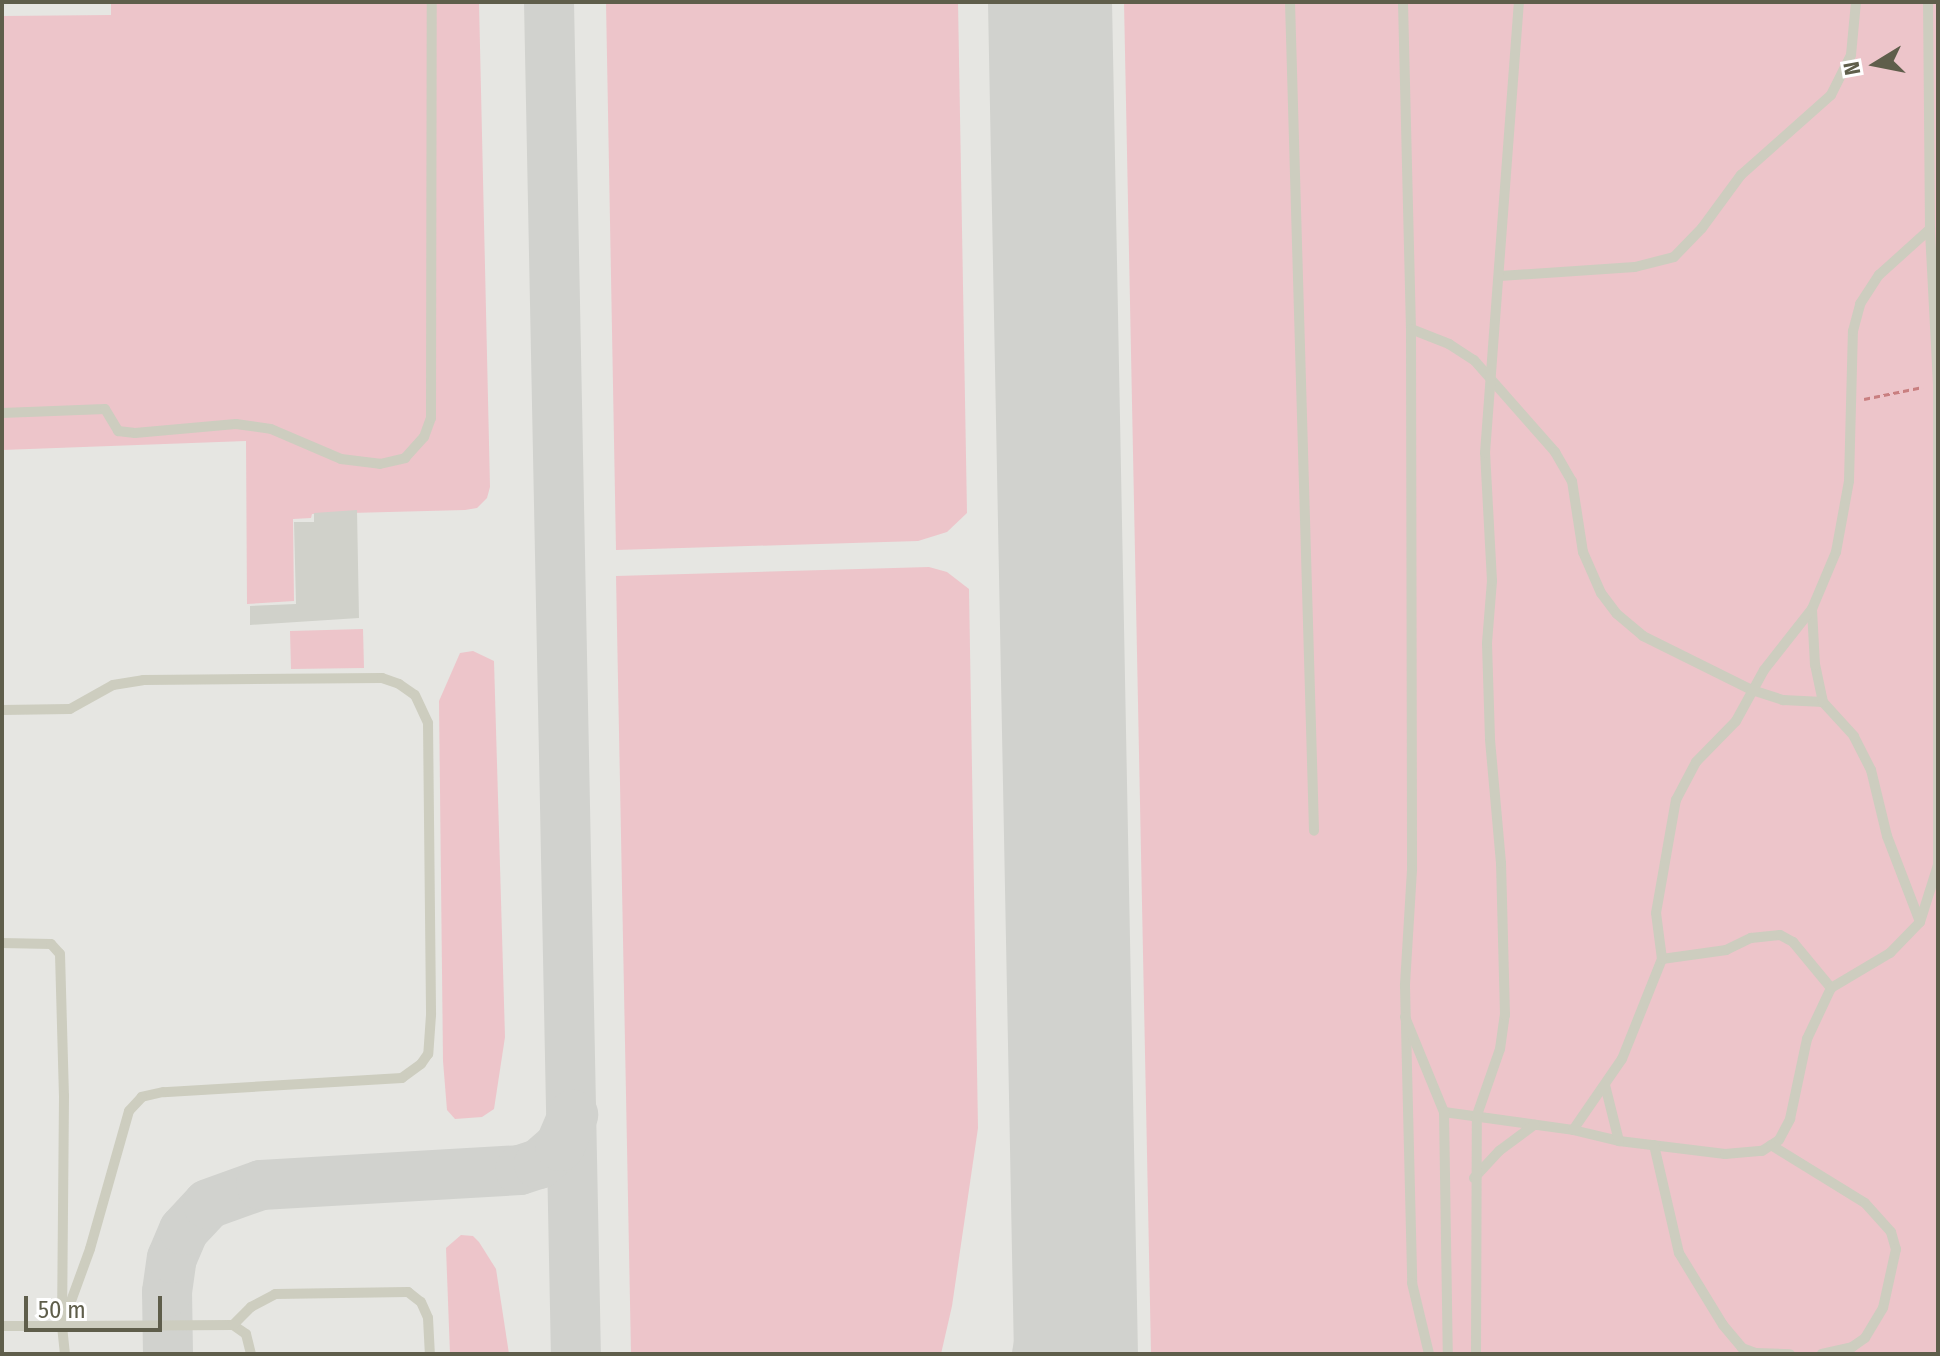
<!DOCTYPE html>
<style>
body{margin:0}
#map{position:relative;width:1940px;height:1356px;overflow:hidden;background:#f2f3f4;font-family:"Fira Sans Condensed",sans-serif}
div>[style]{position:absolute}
.airport>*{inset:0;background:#e6e6e2}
.green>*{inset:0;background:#edc5ca}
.taxiway>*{height:50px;margin:-25px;padding:0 25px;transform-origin:25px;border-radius:25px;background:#d1d2ce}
.runway>*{height:124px;margin:-62px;padding:0 62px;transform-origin:62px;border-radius:62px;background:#d1d2ce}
.building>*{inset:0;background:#d0d1ca}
.path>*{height:3px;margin-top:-1.5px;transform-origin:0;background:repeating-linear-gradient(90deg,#c97f80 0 6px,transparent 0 10px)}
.service>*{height:10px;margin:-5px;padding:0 5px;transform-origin:5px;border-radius:5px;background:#cdcdbf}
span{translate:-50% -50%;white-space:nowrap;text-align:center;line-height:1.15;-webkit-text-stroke:6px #fff;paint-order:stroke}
.frame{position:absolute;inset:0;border:4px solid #5f5e4b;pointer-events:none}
.north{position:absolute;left:1836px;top:24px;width:80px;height:80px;-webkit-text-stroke:6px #fff;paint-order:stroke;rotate:260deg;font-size:22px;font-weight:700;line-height:32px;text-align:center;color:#5f5e4b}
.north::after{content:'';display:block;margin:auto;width:28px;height:36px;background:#5f5e4b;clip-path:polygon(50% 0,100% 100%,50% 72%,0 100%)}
.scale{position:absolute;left:24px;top:1296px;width:138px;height:36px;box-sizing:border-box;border:4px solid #5f5e4b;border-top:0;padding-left:10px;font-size:24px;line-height:28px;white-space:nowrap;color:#5f5e4b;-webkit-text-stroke:6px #fff;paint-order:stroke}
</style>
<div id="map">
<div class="airport">
<div style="clip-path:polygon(2px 2px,1938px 2px,1938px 1354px,2px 1354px)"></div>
</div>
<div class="green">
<div style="clip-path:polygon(111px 2px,479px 2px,490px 487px,487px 498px,477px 508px,465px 510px,312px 514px,311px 518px,293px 519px,294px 601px,247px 604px,246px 441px,2px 450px,2px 16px,111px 15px)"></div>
<div style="clip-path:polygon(606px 2px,958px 2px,967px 513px,947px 532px,918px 541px,616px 550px)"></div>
<div style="clip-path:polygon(1124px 2px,1938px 2px,1938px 1354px,1151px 1354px)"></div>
<div style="clip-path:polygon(929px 567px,947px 572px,969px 589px,978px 1128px,952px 1306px,941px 1354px,631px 1354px,616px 576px)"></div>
<div style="clip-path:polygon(363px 629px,364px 668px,291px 669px,290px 631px)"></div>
<div style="clip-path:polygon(473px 651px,494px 661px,505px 1037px,494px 1109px,482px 1117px,455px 1119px,447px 1110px,443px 1061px,439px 701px,460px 653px)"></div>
<div style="clip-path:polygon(461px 1235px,473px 1236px,479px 1242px,496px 1269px,509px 1354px,450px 1354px,446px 1248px)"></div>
</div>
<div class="taxiway">
<div style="left:549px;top:2px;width:1352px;rotate:88.86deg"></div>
<div style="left:168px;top:1354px;width:62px;rotate:-90.9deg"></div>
<div style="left:167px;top:1292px;width:34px;rotate:-82deg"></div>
<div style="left:172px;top:1258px;width:30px;rotate:-67deg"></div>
<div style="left:184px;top:1230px;width:35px;rotate:-47deg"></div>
<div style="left:208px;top:1204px;width:56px;rotate:-19.7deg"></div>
<div style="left:261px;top:1185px;width:259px;rotate:-3.3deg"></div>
<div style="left:520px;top:1170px;width:20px;rotate:-18deg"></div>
<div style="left:539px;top:1164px;width:28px;rotate:-41deg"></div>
<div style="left:560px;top:1146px;width:34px;rotate:-67deg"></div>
<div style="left:1037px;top:1354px;width:125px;rotate:-79.4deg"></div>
<div style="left:1060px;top:1231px;width:201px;rotate:-87.2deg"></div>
</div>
<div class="runway">
<div style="left:1050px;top:2px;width:1352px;rotate:88.9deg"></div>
</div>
<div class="building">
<div style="clip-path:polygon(357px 510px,359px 618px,250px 625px,250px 606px,296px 604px,294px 522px,314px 522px,314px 513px)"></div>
</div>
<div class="path">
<div style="left:1864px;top:399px;width:60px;rotate:-11.5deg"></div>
</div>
<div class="service">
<div style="left:1290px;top:2px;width:829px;rotate:88.34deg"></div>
<div style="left:1403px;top:2px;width:327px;rotate:88.6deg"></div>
<div style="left:1411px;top:329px;width:41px;rotate:21.5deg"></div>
<div style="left:1449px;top:344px;width:30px;rotate:33deg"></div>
<div style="left:1474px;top:360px;width:123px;rotate:48.6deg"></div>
<div style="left:1555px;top:452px;width:34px;rotate:60deg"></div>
<div style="left:1572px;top:481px;width:72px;rotate:81.2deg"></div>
<div style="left:1583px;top:552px;width:45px;rotate:66.3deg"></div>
<div style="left:1601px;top:593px;width:26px;rotate:53deg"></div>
<div style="left:1617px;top:614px;width:34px;rotate:40deg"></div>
<div style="left:1643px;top:636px;width:122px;rotate:26.4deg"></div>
<div style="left:1752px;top:690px;width:33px;rotate:18deg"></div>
<div style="left:1783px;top:700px;width:40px;rotate:2.9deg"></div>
<div style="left:1500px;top:276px;width:135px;rotate:-3.8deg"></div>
<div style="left:1635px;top:267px;width:40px;rotate:-14.4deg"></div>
<div style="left:1674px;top:257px;width:40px;rotate:-46deg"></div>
<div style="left:1702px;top:228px;width:66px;rotate:-53.7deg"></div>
<div style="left:1741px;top:175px;width:120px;rotate:-41.6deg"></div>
<div style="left:1831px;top:95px;width:45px;rotate:-63.4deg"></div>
<div style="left:1851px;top:55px;width:53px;rotate:-84.6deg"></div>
<div style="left:1411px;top:329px;width:541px;rotate:89.89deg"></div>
<div style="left:1412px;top:870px;width:116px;rotate:93.5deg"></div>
<div style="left:1405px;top:986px;width:297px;rotate:88.6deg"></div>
<div style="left:1412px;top:1283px;width:73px;rotate:76.5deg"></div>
<div style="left:2px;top:413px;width:103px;rotate:-2.2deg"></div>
<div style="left:105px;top:409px;width:26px;rotate:59deg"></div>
<div style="left:118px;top:431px;width:17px;rotate:7deg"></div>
<div style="left:135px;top:433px;width:101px;rotate:-5.1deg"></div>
<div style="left:236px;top:424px;width:35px;rotate:8deg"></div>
<div style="left:271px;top:429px;width:76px;rotate:23.2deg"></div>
<div style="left:341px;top:459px;width:39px;rotate:7deg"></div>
<div style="left:380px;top:464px;width:26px;rotate:-13deg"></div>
<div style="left:405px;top:458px;width:28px;rotate:-48deg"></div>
<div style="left:424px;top:437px;width:20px;rotate:-70deg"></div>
<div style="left:431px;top:418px;width:416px;rotate:-89.9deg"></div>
<div style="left:2px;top:710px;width:68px;rotate:-0.8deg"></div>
<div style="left:70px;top:709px;width:49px;rotate:-29.2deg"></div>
<div style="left:113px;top:685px;width:30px;rotate:-9deg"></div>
<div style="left:143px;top:680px;width:239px;rotate:-0.5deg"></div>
<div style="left:382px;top:678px;width:18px;rotate:19deg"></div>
<div style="left:399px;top:684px;width:19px;rotate:35deg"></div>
<div style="left:415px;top:695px;width:31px;rotate:65deg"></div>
<div style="left:428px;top:723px;width:292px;rotate:89.4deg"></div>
<div style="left:431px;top:1015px;width:39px;rotate:94deg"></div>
<div style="left:428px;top:1054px;width:12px;rotate:125deg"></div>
<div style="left:421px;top:1064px;width:24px;rotate:144deg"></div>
<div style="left:402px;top:1078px;width:239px;rotate:176.6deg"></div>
<div style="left:163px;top:1092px;width:22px;rotate:167deg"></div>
<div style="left:142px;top:1097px;width:19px;rotate:133deg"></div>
<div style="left:129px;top:1111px;width:143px;rotate:105.8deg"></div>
<div style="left:90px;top:1249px;width:82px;rotate:110deg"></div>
<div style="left:62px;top:1326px;width:60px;rotate:180deg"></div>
<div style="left:1920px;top:922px;width:60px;rotate:-72.5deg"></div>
<div style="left:1938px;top:865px;width:481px;rotate:-90deg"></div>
<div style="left:1938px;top:384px;width:155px;rotate:-93deg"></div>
<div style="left:2px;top:943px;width:49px;rotate:1.2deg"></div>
<div style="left:51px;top:944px;width:13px;rotate:48deg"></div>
<div style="left:60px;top:954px;width:142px;rotate:88.4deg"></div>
<div style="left:64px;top:1096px;width:230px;rotate:90.5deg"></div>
<div style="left:62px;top:1326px;width:28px;rotate:84deg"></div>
<div style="left:1662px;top:959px;width:65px;rotate:-8deg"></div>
<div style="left:1726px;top:950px;width:28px;rotate:-26deg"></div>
<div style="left:1751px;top:938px;width:29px;rotate:-6deg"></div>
<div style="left:1780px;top:935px;width:15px;rotate:28deg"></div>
<div style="left:1793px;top:942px;width:60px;rotate:50.4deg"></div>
<div style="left:1405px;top:1017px;width:103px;rotate:67.7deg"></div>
<div style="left:1444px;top:1112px;width:130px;rotate:7.9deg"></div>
<div style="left:1573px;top:1130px;width:47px;rotate:13.4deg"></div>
<div style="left:1619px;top:1141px;width:107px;rotate:7deg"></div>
<div style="left:1725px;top:1154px;width:37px;rotate:-5deg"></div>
<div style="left:1762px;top:1151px;width:20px;rotate:-33deg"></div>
<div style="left:1779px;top:1140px;width:24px;rotate:-62deg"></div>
<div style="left:1790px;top:1119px;width:82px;rotate:-78deg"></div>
<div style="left:1807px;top:1039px;width:56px;rotate:-64.8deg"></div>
<div style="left:1831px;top:988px;width:69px;rotate:-30.7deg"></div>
<div style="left:1890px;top:953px;width:43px;rotate:-45.9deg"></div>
<div style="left:1920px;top:922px;width:92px;rotate:-111deg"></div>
<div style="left:1887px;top:836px;width:68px;rotate:-103.6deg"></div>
<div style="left:1871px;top:770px;width:38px;rotate:-117deg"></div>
<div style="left:1854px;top:736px;width:46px;rotate:-132.4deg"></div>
<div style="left:1823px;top:702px;width:38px;rotate:-102deg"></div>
<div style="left:1815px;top:665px;width:56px;rotate:-93.1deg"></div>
<div style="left:1605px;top:1085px;width:58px;rotate:76deg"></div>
<div style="left:1444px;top:1112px;width:242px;rotate:89.1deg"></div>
<div style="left:1573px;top:1130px;width:86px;rotate:-55.4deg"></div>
<div style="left:1622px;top:1059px;width:108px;rotate:-68.2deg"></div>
<div style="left:1662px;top:959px;width:46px;rotate:-97.4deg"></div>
<div style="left:1656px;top:913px;width:115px;rotate:-80deg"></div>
<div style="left:1676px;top:800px;width:43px;rotate:-62.2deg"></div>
<div style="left:1696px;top:762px;width:57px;rotate:-45.7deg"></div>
<div style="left:1736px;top:721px;width:58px;rotate:-61.2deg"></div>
<div style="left:1764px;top:670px;width:78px;rotate:-51.8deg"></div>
<div style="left:1812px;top:609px;width:62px;rotate:-67.2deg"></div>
<div style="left:1836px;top:552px;width:72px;rotate:-79.6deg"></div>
<div style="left:1849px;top:481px;width:150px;rotate:-88.5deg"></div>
<div style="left:1853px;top:331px;width:28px;rotate:-75deg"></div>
<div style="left:1860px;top:304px;width:35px;rotate:-57deg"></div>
<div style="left:1879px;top:275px;width:69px;rotate:-42deg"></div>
<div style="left:1930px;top:229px;width:227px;rotate:-90.5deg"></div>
<div style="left:1654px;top:1145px;width:111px;rotate:77deg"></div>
<div style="left:1679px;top:1253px;width:84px;rotate:58.6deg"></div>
<div style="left:1723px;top:1325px;width:30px;rotate:50deg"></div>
<div style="left:1742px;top:1348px;width:15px;rotate:20deg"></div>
<div style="left:1756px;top:1353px;width:34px;rotate:2deg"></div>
<div style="left:1771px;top:1145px;width:110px;rotate:31.7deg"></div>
<div style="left:1865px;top:1203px;width:39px;rotate:48deg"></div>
<div style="left:1891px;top:1232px;width:18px;rotate:74deg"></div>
<div style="left:1896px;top:1249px;width:60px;rotate:102.4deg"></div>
<div style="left:1883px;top:1308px;width:35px;rotate:121deg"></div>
<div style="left:1865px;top:1338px;width:16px;rotate:145deg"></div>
<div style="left:1852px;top:1347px;width:31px;rotate:167deg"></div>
<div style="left:1474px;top:1178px;width:37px;rotate:-47deg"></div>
<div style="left:1499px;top:1151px;width:44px;rotate:-36.6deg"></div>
<div style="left:233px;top:1325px;width:16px;rotate:35deg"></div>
<div style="left:246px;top:1334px;width:21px;rotate:76deg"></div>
<div style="left:62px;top:1326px;width:171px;rotate:-0.3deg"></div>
<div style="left:233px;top:1325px;width:25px;rotate:-45deg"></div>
<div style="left:251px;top:1307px;width:27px;rotate:-28deg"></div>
<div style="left:275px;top:1294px;width:133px;rotate:-0.9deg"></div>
<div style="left:408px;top:1292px;width:16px;rotate:38deg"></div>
<div style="left:421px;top:1302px;width:17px;rotate:66deg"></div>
<div style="left:428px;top:1318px;width:36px;rotate:87deg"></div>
<div style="left:1476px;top:1354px;width:239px;rotate:-89.8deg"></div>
<div style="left:1477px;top:1115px;width:70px;rotate:-70.8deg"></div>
<div style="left:1500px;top:1049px;width:34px;rotate:-82deg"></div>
<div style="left:1505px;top:1015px;width:152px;rotate:-91.5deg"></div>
<div style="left:1501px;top:863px;width:124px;rotate:-95.1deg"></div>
<div style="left:1490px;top:739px;width:96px;rotate:-91.8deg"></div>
<div style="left:1487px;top:643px;width:62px;rotate:-85.4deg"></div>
<div style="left:1492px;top:581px;width:128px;rotate:-93.1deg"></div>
<div style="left:1485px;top:453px;width:452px;rotate:-85.7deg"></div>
</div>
<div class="frame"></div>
<div class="north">N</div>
<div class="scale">50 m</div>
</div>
